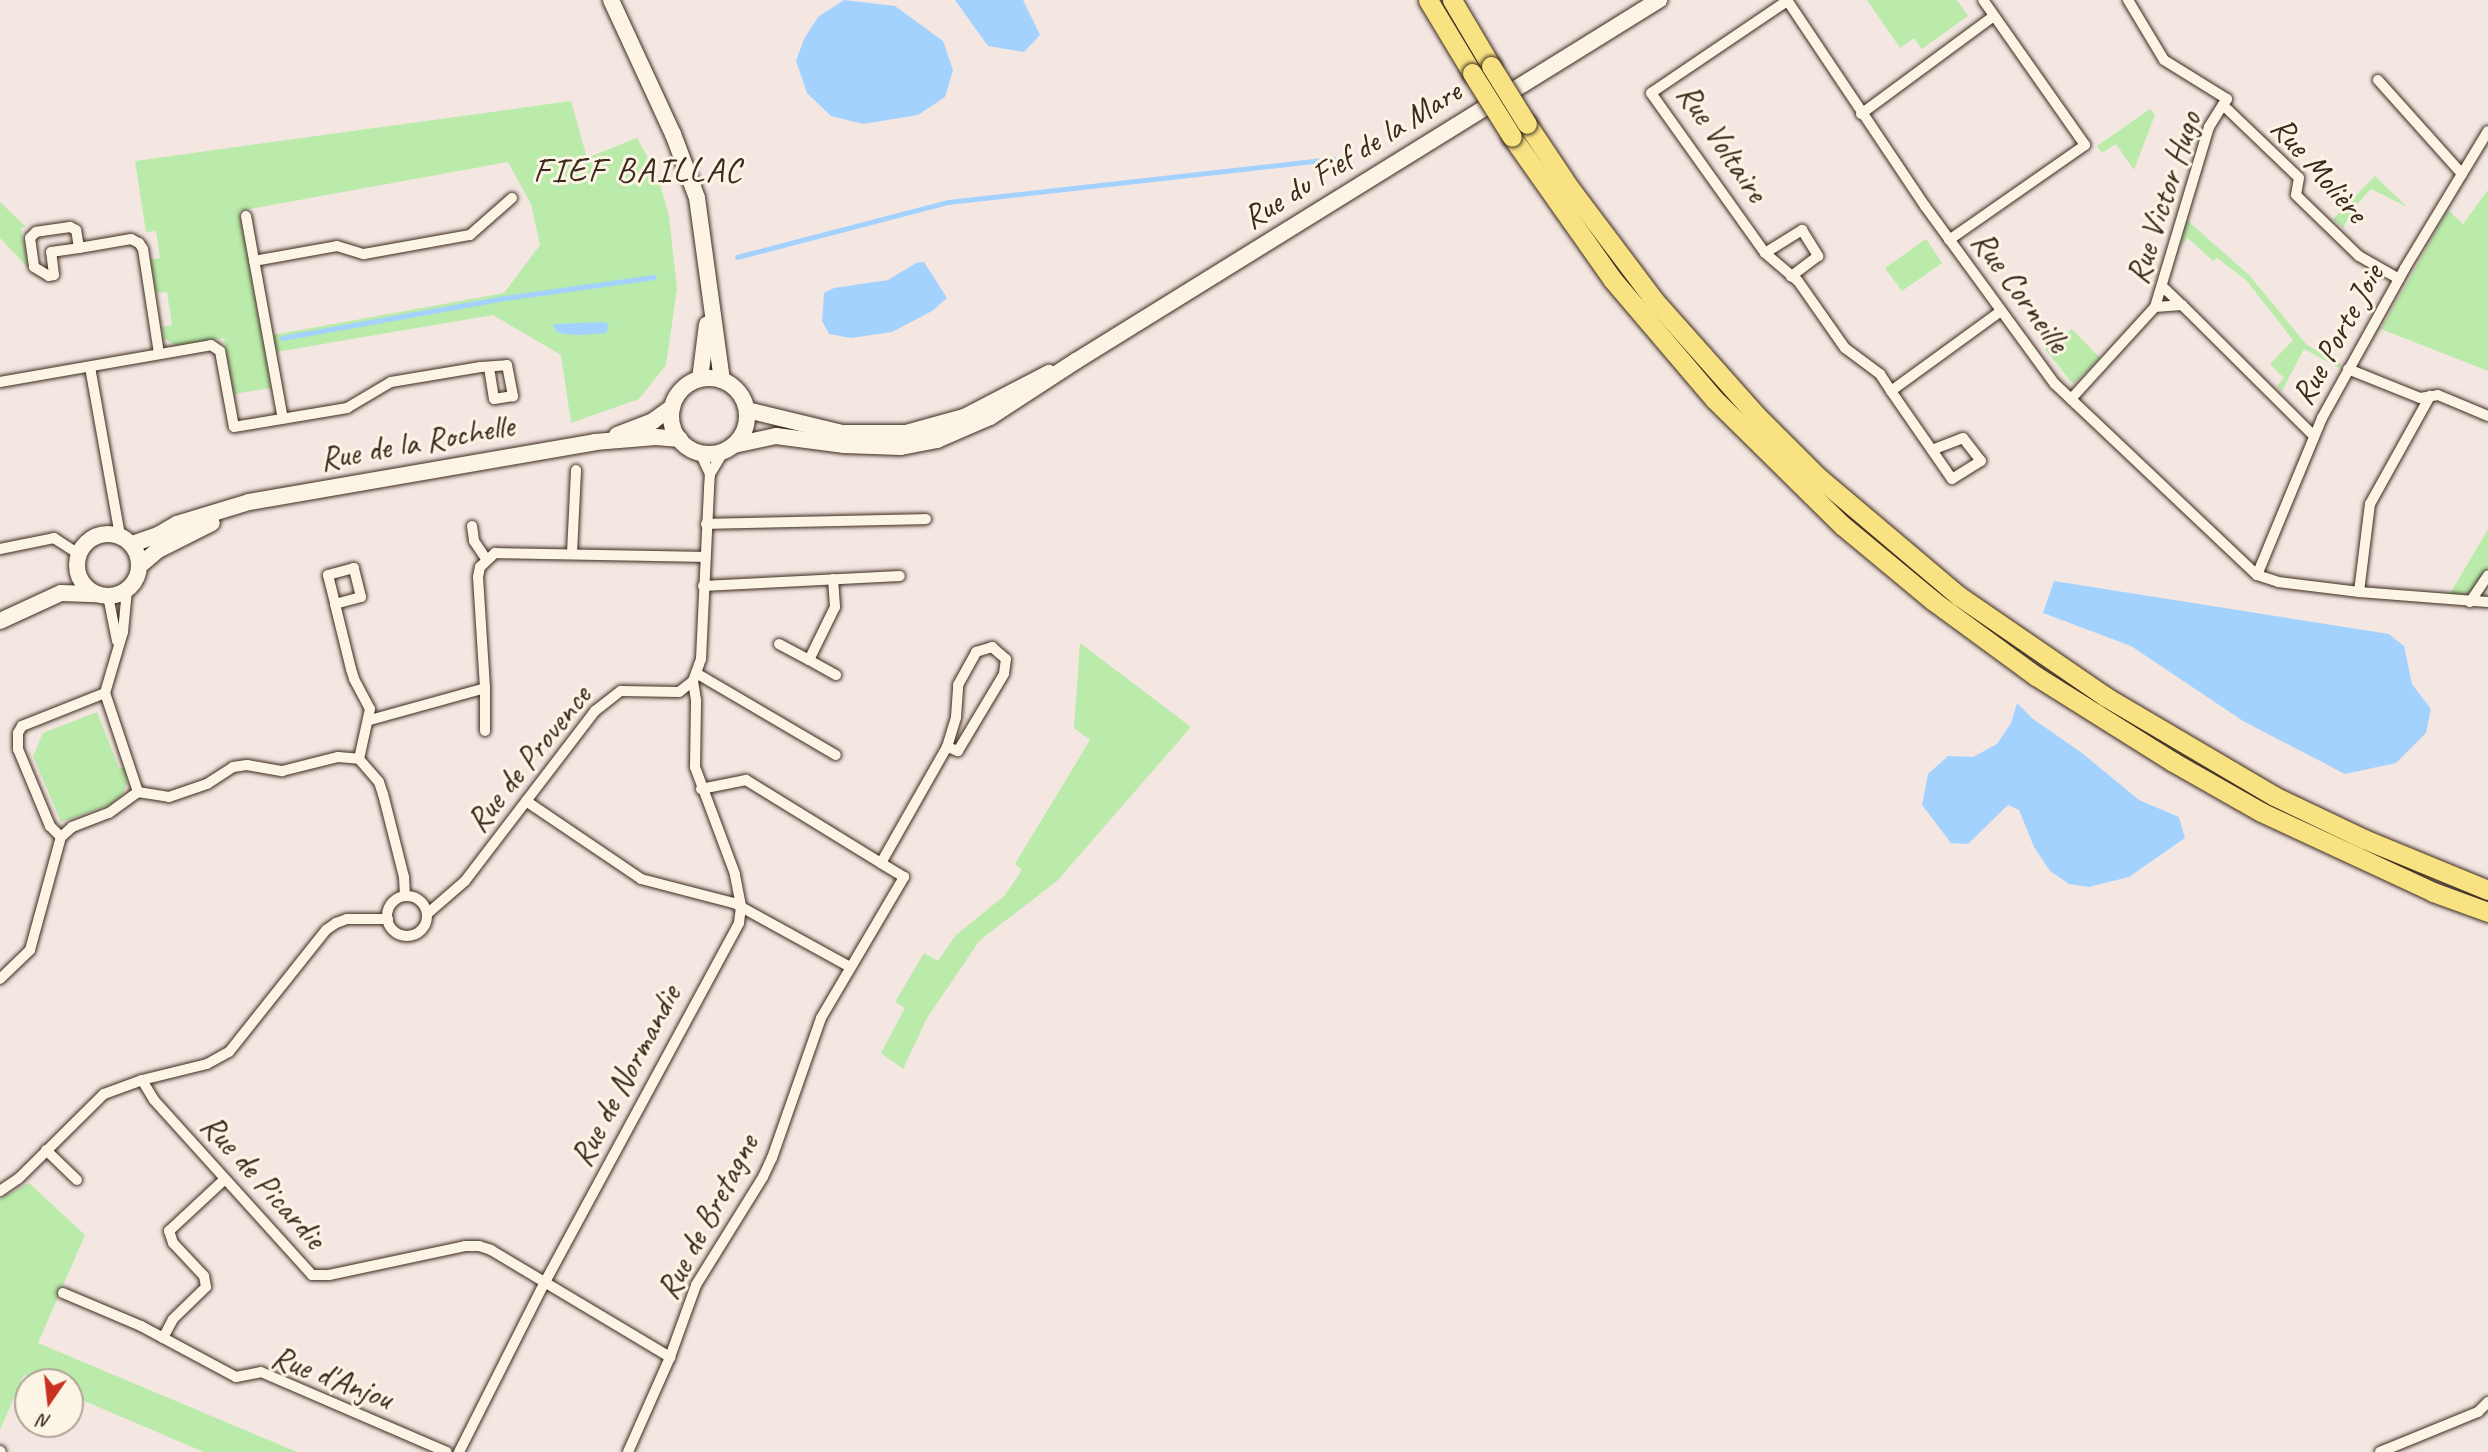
<!DOCTYPE html>
<meta charset="utf-8">
<style>
body{margin:0}
#map{position:relative;width:2488px;height:1452px;overflow:hidden;background:#f4e7e2;font-family:Caveat,sans-serif}
div>[style]{position:absolute}
.green>*{inset:0;background:#baebaa}
.water>*{inset:0;background:#a3d2ff}
.stream>*{height:4.5px;margin:-2.25px;padding:0 2.25px;transform-origin:2.25px;border-radius:2.25px;background:#a3d2ff}
.roads{filter:drop-shadow(0 0 2px #3b2a1e) drop-shadow(0 0 2px #3b2a1e)}
.street>*{height:10px;margin:-5px;padding:0 5px;transform-origin:5px;border-radius:5px;background:#fcf5e5}
.street>.ring{margin:-5px;padding:0;box-sizing:content-box;background:none;border:10px solid #fcf5e5;border-radius:50%}
.secondary>*{height:16px;margin:-8px;padding:0 8px;transform-origin:8px;border-radius:8px;background:#fcf5e5}
.secondary>.ring{margin:-8px;padding:0;box-sizing:content-box;background:none;border:16px solid #fcf5e5;border-radius:50%}
.highway>*{height:19px;margin:-9.5px;padding:0 9.5px;transform-origin:9.5px;border-radius:9.5px;background:#f8e281}
.bridges{filter:drop-shadow(0 0 2px #3b2a1e) drop-shadow(0 0 2px #3b2a1e)}
.highway-bridge>*{height:19px;margin:-9.5px;padding:0 9.5px;transform-origin:9.5px;border-radius:9.5px;background:#f8e281}
span{translate:-50% -50%;white-space:nowrap;text-align:center;line-height:1.15;-webkit-text-stroke:6px #fcf5e5;paint-order:stroke}
.street-label{font-size:33px;color:#3b2a1e}
.neighbourhood-label{font-size:35px;color:#3b2a1e;letter-spacing:2px}
.north{position:absolute;left:14px;top:1368px;width:70px;height:70px;box-sizing:border-box;background:#fcf5e5;border:2px solid #afa495;border-radius:50%;rotate:194deg;font-size:19px;font-weight:700;line-height:28px;text-align:center;color:#3b2a1e}
.north::after{content:'';display:block;margin:auto;width:24px;height:32px;background:#c8321e;clip-path:polygon(50% 0,100% 100%,50% 72%,0 100%)}
</style>
<div id="map">
<div class="green">
<div style="clip-path:polygon(1867px 0,1957px 0,1968px 16px,1922px 49px,1914px 38px,1900px 48px)"></div>
<div style="clip-path:polygon(571px 101px,587px 158px,637px 138px,657px 174px,669px 216px,677px 289px,666px 365px,639px 399px,571px 423px,561px 355px,493px 315px,276px 352px,273px 335px,504px 293px,540px 245px,531px 204px,508px 162px,239px 211px,271px 388px,234px 394px,224px 338px,177px 346px,164px 338px,162px 327px,172px 325px,167px 292px,157px 293px,150px 260px,160px 258px,156px 231px,146px 232px,135px 161px)"></div>
<div style="clip-path:polygon(2150px 109px,2155px 115px,2134px 170px,2116px 144px,2102px 153px,2097px 146px)"></div>
<div style="clip-path:polygon(2375px 176px,2407px 207px,2371px 189px,2354px 207px,2343px 228px,2333px 219px)"></div>
<div style="clip-path:polygon(2488px 190px,2488px 371px,2381px 329px,2448px 210px,2463px 224px)"></div>
<div style="clip-path:polygon(0 202px,26px 227px,21px 228px,28px 268px,0 238px)"></div>
<div style="clip-path:polygon(2187px 220px,2249px 275px,2307px 345px,2341px 364px,2339px 368px,2304px 349px,2282px 391px,2279px 389px,2277px 386px,2284px 378px,2270px 364px,2293px 340px,2246px 280px,2217px 258px,2213px 261px,2188px 238px,2181px 246px)"></div>
<div style="clip-path:polygon(1926px 239px,1942px 263px,1902px 291px,1885px 268px)"></div>
<div style="clip-path:polygon(2072px 329px,2100px 358px,2073px 384px,2045px 349px)"></div>
<div style="clip-path:polygon(2488px 529px,2488px 575px,2470px 602px,2447px 599px)"></div>
<div style="clip-path:polygon(1080px 643px,1191px 727px,1057px 881px,980px 940px,927px 1018px,903px 1069px,881px 1053px,905px 1008px,895px 1002px,924px 953px,938px 961px,955px 936px,1005px 895px,1022px 870px,1015px 864px,1090px 740px,1074px 728px)"></div>
<div style="clip-path:polygon(97px 712px,119px 768px,125px 768px,127px 784px,123px 794px,110px 805px,61px 822px,33px 756px,43px 733px)"></div>
<div style="clip-path:polygon(29px 1183px,85px 1235px,38px 1343px,297px 1452px,204px 1452px,70px 1395px,70px 1382px,41px 1382px,24px 1375px,0 1430px,0 1199px)"></div>
</div>
<div class="water">
<div style="clip-path:polygon(844px 0,895px 6px,943px 41px,953px 70px,945px 97px,918px 115px,863px 124px,831px 116px,807px 93px,796px 61px,804px 39px,818px 17px)"></div>
<div style="clip-path:polygon(955px 0,1023px 0,1040px 35px,1024px 52px,988px 46px)"></div>
<div style="clip-path:polygon(924px 262px,947px 298px,932px 311px,892px 332px,851px 338px,829px 334px,822px 321px,824px 293px,834px 288px,888px 280px,916px 263px)"></div>
<div style="clip-path:polygon(603px 322px,609px 324px,606px 333px,582px 335px,564px 334px,556px 331px,553px 324px)"></div>
<div style="clip-path:polygon(2054px 581px,2389px 634px,2404px 646px,2412px 684px,2431px 709px,2426px 733px,2396px 763px,2345px 774px,2243px 721px,2131px 646px,2043px 613px)"></div>
<div style="clip-path:polygon(2017px 703px,2033px 719px,2082px 753px,2139px 800px,2179px 817px,2185px 838px,2129px 877px,2089px 887px,2069px 884px,2050px 871px,2034px 847px,2019px 810px,2008px 805px,1968px 844px,1951px 843px,1922px 805px,1928px 774px,1948px 756px,1973px 757px,1997px 744px,2011px 723px)"></div>
</div>
<div class="stream">
<div style="left:737px;top:257px;width:218px;rotate:-14.6deg"></div>
<div style="left:948px;top:202px;width:388px;rotate:-6.4deg"></div>
<div style="left:282px;top:338px;width:227px;rotate:-10.2deg"></div>
<div style="left:505px;top:298px;width:150px;rotate:-8deg"></div>
</div>
<div class="roads">
<div class="street">
<div style="left:1787px;top:0;width:248px;rotate:56.2deg"></div>
<div style="left:1925px;top:206px;width:220px;rotate:53.9deg"></div>
<div style="left:2055px;top:384px;width:278px;rotate:43.4deg"></div>
<div style="left:2257px;top:575px;width:22px;rotate:18deg"></div>
<div style="left:2278px;top:582px;width:82px;rotate:7deg"></div>
<div style="left:2359px;top:592px;width:129px;rotate:4.4deg"></div>
<div style="left:2128px;top:0;width:70px;rotate:59deg"></div>
<div style="left:2164px;top:60px;width:74px;rotate:31.8deg"></div>
<div style="left:2227px;top:99px;width:7px;rotate:124deg"></div>
<div style="left:2223px;top:105px;width:105px;rotate:43.8deg"></div>
<div style="left:2299px;top:178px;width:17px;rotate:100deg"></div>
<div style="left:2296px;top:195px;width:88px;rotate:44.1deg"></div>
<div style="left:2359px;top:256px;width:46px;rotate:29.9deg"></div>
<div style="left:1787px;top:1px;width:164px;rotate:145.9deg"></div>
<div style="left:1651px;top:93px;width:196px;rotate:54.5deg"></div>
<div style="left:1765px;top:253px;width:43px;rotate:40.3deg"></div>
<div style="left:1798px;top:281px;width:82px;rotate:55deg"></div>
<div style="left:1845px;top:348px;width:44px;rotate:36.6deg"></div>
<div style="left:1880px;top:374px;width:20px;rotate:57deg"></div>
<div style="left:1891px;top:391px;width:107px;rotate:55.3deg"></div>
<div style="left:1952px;top:479px;width:34px;rotate:-32deg"></div>
<div style="left:1981px;top:461px;width:29px;rotate:-128deg"></div>
<div style="left:1963px;top:438px;width:33px;rotate:159deg"></div>
<div style="left:2378px;top:80px;width:126px;rotate:48.2deg"></div>
<div style="left:1861px;top:114px;width:165px;rotate:-36.4deg"></div>
<div style="left:246px;top:216px;width:206px;rotate:79.7deg"></div>
<div style="left:1949px;top:240px;width:166px;rotate:-34.9deg"></div>
<div style="left:2085px;top:145px;width:177px;rotate:-125.1deg"></div>
<div style="left:79px;top:248px;width:18px;rotate:-99deg"></div>
<div style="left:76px;top:230px;width:7px;rotate:-153deg"></div>
<div style="left:70px;top:227px;width:34px;rotate:172deg"></div>
<div style="left:36px;top:232px;width:8px;rotate:135deg"></div>
<div style="left:30px;top:238px;width:29px;rotate:82deg"></div>
<div style="left:34px;top:267px;width:17px;rotate:31deg"></div>
<div style="left:49px;top:276px;width:5px;rotate:-11deg"></div>
<div style="left:54px;top:275px;width:23px;rotate:-97deg"></div>
<div style="left:51px;top:252px;width:28px;rotate:-8deg"></div>
<div style="left:79px;top:248px;width:53px;rotate:-9.8deg"></div>
<div style="left:131px;top:239px;width:9px;rotate:27deg"></div>
<div style="left:139px;top:243px;width:7px;rotate:56deg"></div>
<div style="left:143px;top:249px;width:105px;rotate:81.3deg"></div>
<div style="left:1765px;top:253px;width:44px;rotate:-31.9deg"></div>
<div style="left:1802px;top:230px;width:31px;rotate:58deg"></div>
<div style="left:1818px;top:256px;width:34px;rotate:143deg"></div>
<div style="left:254px;top:261px;width:84px;rotate:-10.2deg"></div>
<div style="left:337px;top:246px;width:28px;rotate:17deg"></div>
<div style="left:364px;top:254px;width:108px;rotate:-10.2deg"></div>
<div style="left:470px;top:235px;width:56px;rotate:-41.4deg"></div>
<div style="left:2162px;top:286px;width:28px;rotate:44deg"></div>
<div style="left:2155px;top:307px;width:188px;rotate:-73.3deg"></div>
<div style="left:2209px;top:127px;width:26px;rotate:-58deg"></div>
<div style="left:90px;top:367px;width:172px;rotate:79.9deg"></div>
<div style="left:2348px;top:369px;width:78px;rotate:21.9deg"></div>
<div style="left:2420px;top:398px;width:18px;rotate:-9deg"></div>
<div style="left:2438px;top:395px;width:54px;rotate:22.8deg"></div>
<div style="left:0;top:382px;width:214px;rotate:-9.9deg"></div>
<div style="left:211px;top:345px;width:11px;rotate:34deg"></div>
<div style="left:220px;top:351px;width:77px;rotate:79.6deg"></div>
<div style="left:234px;top:427px;width:115px;rotate:-9.5deg"></div>
<div style="left:347px;top:408px;width:51px;rotate:-30.6deg"></div>
<div style="left:391px;top:382px;width:91px;rotate:-9.5deg"></div>
<div style="left:481px;top:367px;width:26px;rotate:-4deg"></div>
<div style="left:507px;top:365px;width:32px;rotate:79deg"></div>
<div style="left:513px;top:396px;width:19px;rotate:171deg"></div>
<div style="left:494px;top:399px;width:30px;rotate:-99deg"></div>
<div style="left:1891px;top:391px;width:136px;rotate:-36deg"></div>
<div style="left:2071px;top:399px;width:125px;rotate:-47.6deg"></div>
<div style="left:2155px;top:307px;width:27px;rotate:-4deg"></div>
<div style="left:2182px;top:305px;width:186px;rotate:44.8deg"></div>
<div style="left:710px;top:474px;width:27px;rotate:-59deg"></div>
<div style="left:706px;top:524px;width:220px;rotate:-1.3deg"></div>
<div style="left:472px;top:526px;width:15px;rotate:82deg"></div>
<div style="left:474px;top:541px;width:22px;rotate:56deg"></div>
<div style="left:0;top:549px;width:55px;rotate:-11.5deg"></div>
<div style="left:54px;top:538px;width:30px;rotate:33deg"></div>
<div style="left:572px;top:553px;width:83px;rotate:-87.2deg"></div>
<div style="left:2257px;top:575px;width:170px;rotate:-67.5deg"></div>
<div style="left:2322px;top:418px;width:171px;rotate:-61deg"></div>
<div style="left:2405px;top:268px;width:160px;rotate:-58.8deg"></div>
<div style="left:703px;top:586px;width:197px;rotate:-2.9deg"></div>
<div style="left:2359px;top:592px;width:89px;rotate:-82.9deg"></div>
<div style="left:2370px;top:504px;width:124px;rotate:-60.9deg"></div>
<div style="left:108px;top:596px;width:46px;rotate:78.7deg"></div>
<div style="left:2470px;top:602px;width:32px;rotate:-56deg"></div>
<div style="left:335px;top:604px;width:27px;rotate:-15deg"></div>
<div style="left:361px;top:597px;width:30px;rotate:-104deg"></div>
<div style="left:354px;top:568px;width:27px;rotate:165deg"></div>
<div style="left:328px;top:575px;width:30px;rotate:76deg"></div>
<div style="left:335px;top:604px;width:67px;rotate:76.2deg"></div>
<div style="left:351px;top:669px;width:10px;rotate:73deg"></div>
<div style="left:354px;top:679px;width:34px;rotate:62deg"></div>
<div style="left:370px;top:709px;width:51px;rotate:102.4deg"></div>
<div style="left:779px;top:644px;width:34px;rotate:28deg"></div>
<div style="left:809px;top:660px;width:59px;rotate:-63.9deg"></div>
<div style="left:835px;top:607px;width:28px;rotate:-94deg"></div>
<div style="left:809px;top:660px;width:31px;rotate:29deg"></div>
<div style="left:696px;top:673px;width:162px;rotate:30.4deg"></div>
<div style="left:485px;top:688px;width:43px;rotate:90deg"></div>
<div style="left:370px;top:720px;width:119px;rotate:-15.5deg"></div>
<div style="left:485px;top:688px;width:111px;rotate:-93.6deg"></div>
<div style="left:478px;top:577px;width:10px;rotate:-79deg"></div>
<div style="left:480px;top:567px;width:21px;rotate:-43deg"></div>
<div style="left:495px;top:553px;width:209px;rotate:1.1deg"></div>
<div style="left:701px;top:789px;width:46px;rotate:-11.3deg"></div>
<div style="left:746px;top:780px;width:158px;rotate:31.6deg"></div>
<div style="left:138px;top:792px;width:31px;rotate:9deg"></div>
<div style="left:169px;top:797px;width:40px;rotate:-18.9deg"></div>
<div style="left:207px;top:784px;width:31px;rotate:-33deg"></div>
<div style="left:233px;top:767px;width:14px;rotate:-8deg"></div>
<div style="left:247px;top:765px;width:36px;rotate:10deg"></div>
<div style="left:282px;top:771px;width:58px;rotate:-14deg"></div>
<div style="left:338px;top:757px;width:21px;rotate:5deg"></div>
<div style="left:359px;top:759px;width:30px;rotate:49deg"></div>
<div style="left:379px;top:782px;width:13px;rotate:72deg"></div>
<div style="left:383px;top:794px;width:86px;rotate:75.8deg"></div>
<div style="left:404px;top:877px;width:19px;rotate:87deg"></div>
<div style="left:526px;top:801px;width:139px;rotate:34.1deg"></div>
<div style="left:641px;top:879px;width:96px;rotate:14.5deg"></div>
<div style="left:734px;top:903px;width:132px;rotate:28.9deg"></div>
<div style="left:61px;top:837px;width:15px;rotate:-42deg"></div>
<div style="left:72px;top:827px;width:40px;rotate:-21deg"></div>
<div style="left:109px;top:813px;width:36px;rotate:-36deg"></div>
<div style="left:138px;top:792px;width:104px;rotate:-108.4deg"></div>
<div class="ring" style="left:387px;top:896px;width:30px;height:30px"></div>
<div style="left:427px;top:914px;width:50px;rotate:-41deg"></div>
<div style="left:465px;top:881px;width:214px;rotate:-52.6deg"></div>
<div style="left:595px;top:711px;width:33px;rotate:-38deg"></div>
<div style="left:621px;top:691px;width:58px;rotate:1deg"></div>
<div style="left:679px;top:692px;width:18px;rotate:-38deg"></div>
<div style="left:693px;top:681px;width:23px;rotate:-70deg"></div>
<div style="left:701px;top:659px;width:171px;rotate:-87.3deg"></div>
<div style="left:709px;top:488px;width:14px;rotate:-86deg"></div>
<div style="left:710px;top:474px;width:23px;rotate:-115deg"></div>
<div style="left:0;top:979px;width:42px;rotate:-44deg"></div>
<div style="left:30px;top:950px;width:117px;rotate:-74.7deg"></div>
<div style="left:61px;top:837px;width:16px;rotate:-135deg"></div>
<div style="left:50px;top:826px;width:83px;rotate:-112.6deg"></div>
<div style="left:18px;top:749px;width:16px;rotate:-90deg"></div>
<div style="left:18px;top:733px;width:8px;rotate:-60deg"></div>
<div style="left:22px;top:726px;width:89px;rotate:-21.7deg"></div>
<div style="left:105px;top:693px;width:64px;rotate:-73.6deg"></div>
<div style="left:123px;top:632px;width:42px;rotate:-84.6deg"></div>
<div style="left:142px;top:1080px;width:23px;rotate:59deg"></div>
<div style="left:154px;top:1100px;width:236px;rotate:47.9deg"></div>
<div style="left:312px;top:1275px;width:17px"></div>
<div style="left:329px;top:1275px;width:139px;rotate:-12deg"></div>
<div style="left:465px;top:1246px;width:14px"></div>
<div style="left:479px;top:1246px;width:13px;rotate:18deg"></div>
<div style="left:491px;top:1250px;width:209px;rotate:30.9deg"></div>
<div style="left:46px;top:1150px;width:43px;rotate:44.1deg"></div>
<div style="left:0;top:1191px;width:22px;rotate:-34deg"></div>
<div style="left:18px;top:1179px;width:121px;rotate:-44.7deg"></div>
<div style="left:104px;top:1094px;width:40px;rotate:-20.2deg"></div>
<div style="left:142px;top:1080px;width:67px;rotate:-13.8deg"></div>
<div style="left:207px;top:1064px;width:25px;rotate:-29deg"></div>
<div style="left:229px;top:1052px;width:156px;rotate:-51.5deg"></div>
<div style="left:326px;top:930px;width:12px;rotate:-35deg"></div>
<div style="left:336px;top:923px;width:12px;rotate:-20deg"></div>
<div style="left:347px;top:919px;width:41px"></div>
<div style="left:63px;top:1293px;width:85px;rotate:22.9deg"></div>
<div style="left:141px;top:1326px;width:108px;rotate:28.2deg"></div>
<div style="left:236px;top:1377px;width:25px;rotate:-11deg"></div>
<div style="left:261px;top:1372px;width:202px;rotate:23.3deg"></div>
<div style="left:163px;top:1338px;width:21px;rotate:-62deg"></div>
<div style="left:173px;top:1319px;width:46px;rotate:-44.1deg"></div>
<div style="left:206px;top:1287px;width:11px;rotate:-100deg"></div>
<div style="left:204px;top:1276px;width:45px;rotate:-133.2deg"></div>
<div style="left:173px;top:1243px;width:13px;rotate:-108deg"></div>
<div style="left:169px;top:1231px;width:76px;rotate:-42.9deg"></div>
<div style="left:0;top:1451px;width:1px;rotate:45deg"></div>
<div style="left:459px;top:1452px;width:191px;rotate:-63.2deg"></div>
<div style="left:545px;top:1282px;width:408px;rotate:-61.6deg"></div>
<div style="left:739px;top:923px;width:17px;rotate:-83deg"></div>
<div style="left:741px;top:906px;width:33px;rotate:-101deg"></div>
<div style="left:735px;top:874px;width:114px;rotate:-110.5deg"></div>
<div style="left:695px;top:767px;width:67px;rotate:-89.1deg"></div>
<div style="left:696px;top:700px;width:19px;rotate:-99deg"></div>
<div style="left:628px;top:1452px;width:104px;rotate:-66.1deg"></div>
<div style="left:670px;top:1357px;width:77px;rotate:-70.1deg"></div>
<div style="left:696px;top:1285px;width:127px;rotate:-58.2deg"></div>
<div style="left:763px;top:1177px;width:21px;rotate:-65deg"></div>
<div style="left:772px;top:1158px;width:148px;rotate:-70.7deg"></div>
<div style="left:821px;top:1018px;width:164px;rotate:-59.5deg"></div>
<div style="left:904px;top:877px;width:27px;rotate:-149deg"></div>
<div style="left:881px;top:863px;width:133px;rotate:-60.4deg"></div>
<div style="left:947px;top:747px;width:31px;rotate:-73deg"></div>
<div style="left:956px;top:717px;width:32px;rotate:-86deg"></div>
<div style="left:958px;top:685px;width:38px;rotate:-61deg"></div>
<div style="left:976px;top:652px;width:17px;rotate:-17deg"></div>
<div style="left:992px;top:647px;width:18px;rotate:41deg"></div>
<div style="left:1006px;top:659px;width:15px;rotate:98deg"></div>
<div style="left:1004px;top:674px;width:90px;rotate:120.9deg"></div>
<div style="left:958px;top:751px;width:12px;rotate:-160deg"></div>
<div style="left:2380px;top:1452px;width:106px;rotate:-22.2deg"></div>
<div style="left:2478px;top:1412px;width:14px;rotate:-45deg"></div>
</div>
<div class="secondary">
<div style="left:611px;top:0;width:148px;rotate:65.2deg"></div>
<div style="left:673px;top:134px;width:68px;rotate:69.4deg"></div>
<div style="left:697px;top:198px;width:184px;rotate:82.2deg"></div>
<div class="ring" style="left:671px;top:378px;width:60px;height:60px"></div>
<div style="left:700px;top:379px;width:55px;rotate:-82.7deg"></div>
<div style="left:747px;top:410px;width:98px;rotate:13.6deg"></div>
<div style="left:842px;top:433px;width:64px"></div>
<div style="left:906px;top:433px;width:60px;rotate:-15.4deg"></div>
<div style="left:964px;top:417px;width:96px;rotate:-27.4deg"></div>
<div style="left:617px;top:435px;width:39px;rotate:-21deg"></div>
<div style="left:653px;top:421px;width:24px;rotate:-36deg"></div>
<div style="left:734px;top:445px;width:43px;rotate:-12.1deg"></div>
<div style="left:776px;top:436px;width:69px;rotate:7.5deg"></div>
<div style="left:844px;top:445px;width:57px;rotate:2deg"></div>
<div style="left:901px;top:447px;width:37px;rotate:-11deg"></div>
<div style="left:937px;top:440px;width:58px;rotate:-23.5deg"></div>
<div style="left:990px;top:417px;width:103px;rotate:-33.1deg"></div>
<div style="left:1076px;top:361px;width:686px;rotate:-31.77deg"></div>
<div class="ring" style="left:77px;top:534px;width:46px;height:46px"></div>
<div style="left:132px;top:544px;width:28px;rotate:-19deg"></div>
<div style="left:158px;top:535px;width:22px;rotate:-30deg"></div>
<div style="left:177px;top:524px;width:75px;rotate:-17deg"></div>
<div style="left:249px;top:502px;width:351px;rotate:-9.8deg"></div>
<div style="left:595px;top:442px;width:61px;rotate:-4.7deg"></div>
<div style="left:656px;top:437px;width:24px;rotate:5deg"></div>
<div style="left:139px;top:566px;width:25px;rotate:-40deg"></div>
<div style="left:158px;top:550px;width:60px;rotate:-26.6deg"></div>
<div style="left:0;top:621px;width:67px;rotate:-24.7deg"></div>
<div style="left:61px;top:593px;width:36px;rotate:2deg"></div>
</div>
<div class="highway">
<div style="left:1428px;top:0;width:85px;rotate:58.9deg"></div>
<div style="left:1452px;top:0;width:77px;rotate:59.4deg"></div>
<div style="left:1527px;top:124px;width:76px;rotate:56.3deg"></div>
<div style="left:1569px;top:187px;width:141px;rotate:53deg"></div>
<div style="left:1654px;top:300px;width:154px;rotate:48.4deg"></div>
<div style="left:1756px;top:415px;width:88px;rotate:45deg"></div>
<div style="left:1818px;top:477px;width:185px;rotate:40.2deg"></div>
<div style="left:1959px;top:596px;width:178px;rotate:34.5deg"></div>
<div style="left:2106px;top:697px;width:195px;rotate:30.5deg"></div>
<div style="left:2274px;top:796px;width:100px;rotate:25.5deg"></div>
<div style="left:2364px;top:839px;width:134px;rotate:22.4deg"></div>
<div style="left:1512px;top:137px;width:174px;rotate:54.8deg"></div>
<div style="left:1612px;top:279px;width:157px;rotate:49.6deg"></div>
<div style="left:1714px;top:399px;width:181px;rotate:44.6deg"></div>
<div style="left:1843px;top:526px;width:116px;rotate:39.7deg"></div>
<div style="left:1932px;top:600px;width:129px;rotate:36.2deg"></div>
<div style="left:2036px;top:676px;width:162px;rotate:32.1deg"></div>
<div style="left:2173px;top:762px;width:101px;rotate:29.6deg"></div>
<div style="left:2261px;top:812px;width:190px;rotate:24.9deg"></div>
<div style="left:2433px;top:892px;width:59px;rotate:20deg"></div>
</div>
</div>
<div class="bridges">
<div class="highway-bridge">
<div style="left:1491px;top:66px;width:68px;rotate:58.2deg"></div>
<div style="left:1472px;top:73px;width:75px;rotate:58deg"></div>
</div>
</div>
<div class="street-label">
<span style="left:1722px;top:143px;rotate:56deg">Rue Voltaire</span>
<span style="left:1352px;top:155px;rotate:-32deg">Rue du Fief de la Mare</span>
<span style="left:2319px;top:170px;rotate:49deg">Rue Molière</span>
<span style="left:2164px;top:198px;rotate:-72deg">Rue Victor Hugo</span>
<span style="left:2020px;top:292px;rotate:54deg">Rue Corneille</span>
<span style="left:2338px;top:335px;rotate:-61deg">Rue Porte Joie</span>
<span style="left:417px;top:443px;rotate:-10deg">Rue de la Rochelle</span>
<span style="left:529px;top:759px;rotate:-51deg">Rue de Provence</span>
<span style="left:626px;top:1076px;rotate:-62deg">Rue de Normandie</span>
<span style="left:263px;top:1182px;rotate:48deg">Rue de Picardie</span>
<span style="left:708px;top:1217px;rotate:-62deg">Rue de Bretagne</span>
<span style="left:332px;top:1378px;rotate:21deg">Rue d'Anjou</span>
</div>
<div class="neighbourhood-label">
<span style="left:638px;top:170px">FIEF BAILLAC</span>
</div>
<div class="north">N</div>
</div>
